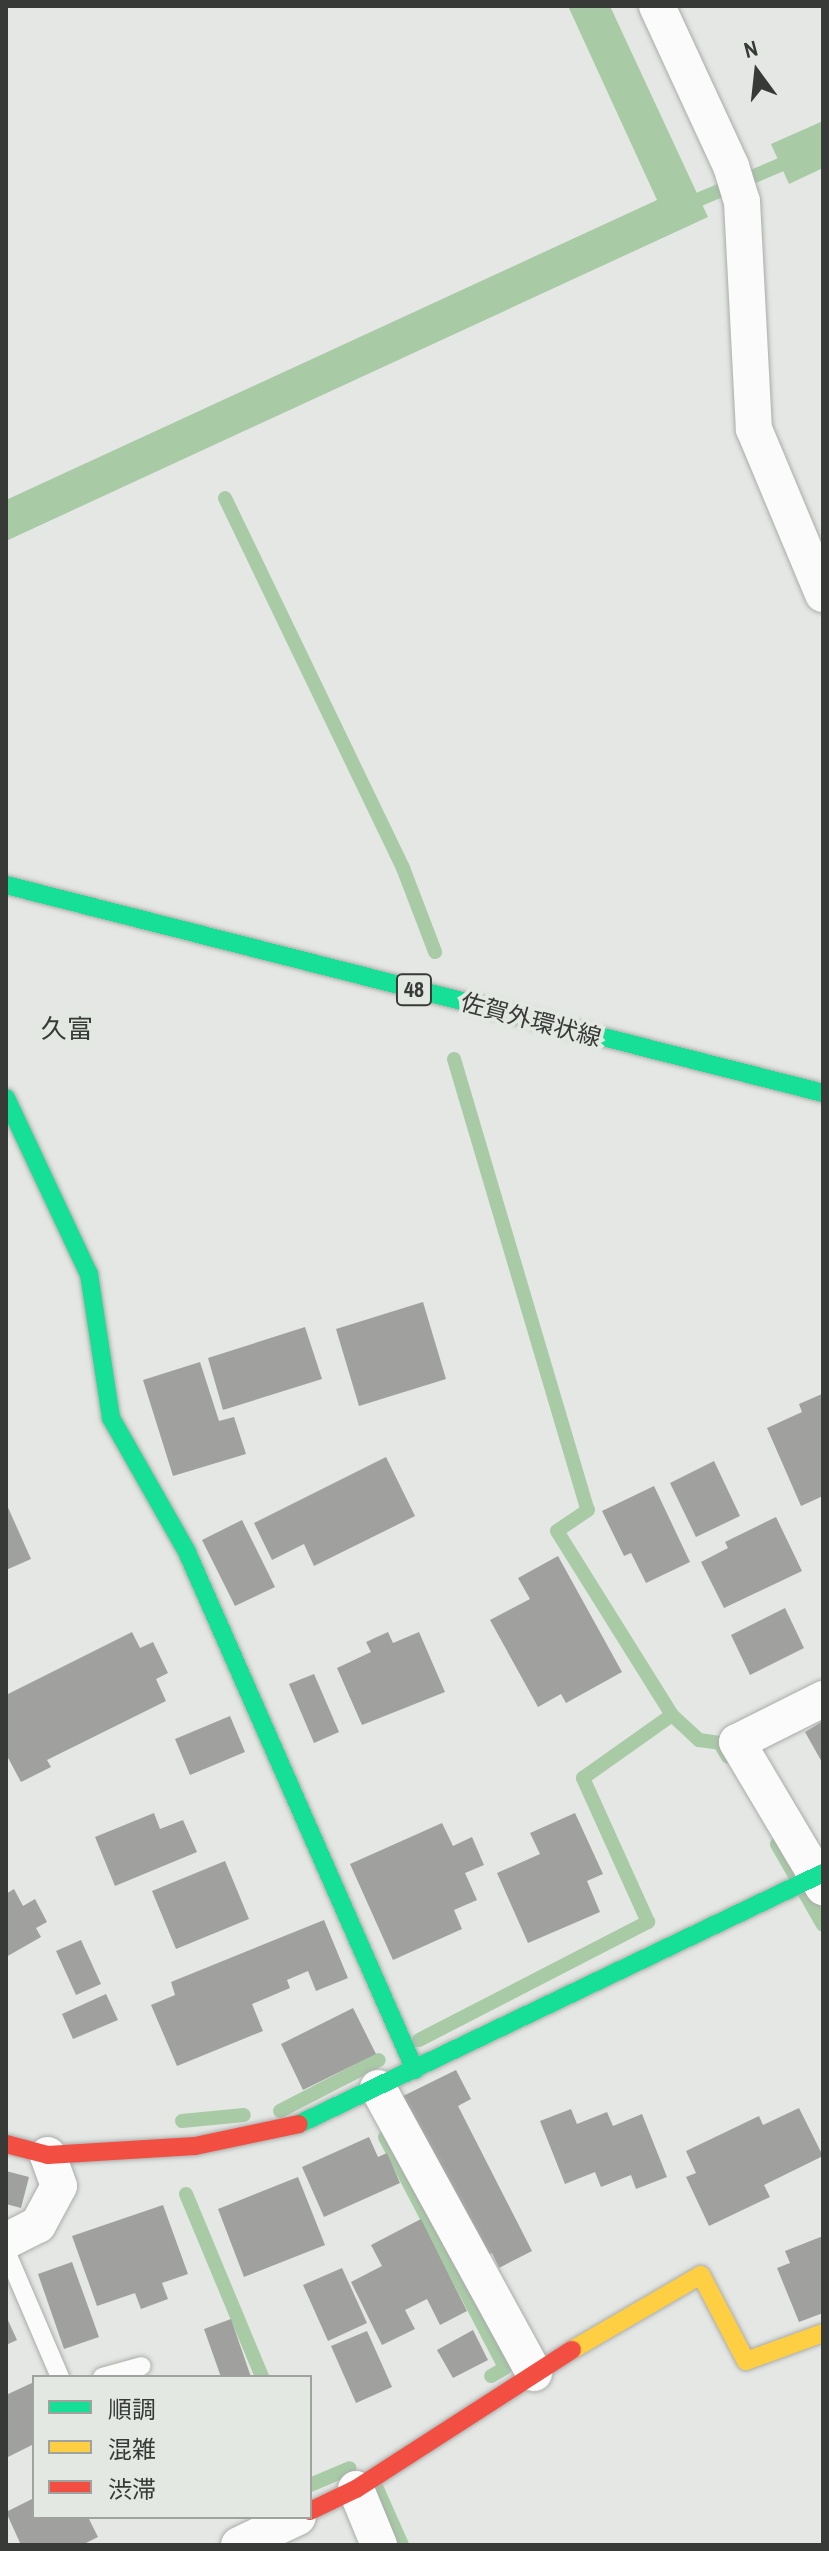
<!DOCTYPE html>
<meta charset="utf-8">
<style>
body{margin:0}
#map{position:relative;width:829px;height:2551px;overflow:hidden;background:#e4e7e3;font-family:"Archivo Narrow","Noto Sans JP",sans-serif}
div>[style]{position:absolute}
.water>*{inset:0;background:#a8cba6}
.stream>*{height:14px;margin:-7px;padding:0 7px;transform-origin:7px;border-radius:7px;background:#a8cba6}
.building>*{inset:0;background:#a0a19f}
.roads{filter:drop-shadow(0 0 2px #aaacaa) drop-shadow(0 0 2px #aaacaa)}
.lane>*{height:18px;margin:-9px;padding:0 9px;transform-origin:9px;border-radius:9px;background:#fbfbfb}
.street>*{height:36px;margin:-18px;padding:0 18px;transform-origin:18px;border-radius:18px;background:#fbfbfb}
.fast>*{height:18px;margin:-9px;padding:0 9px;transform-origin:9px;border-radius:9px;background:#16e098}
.slow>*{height:18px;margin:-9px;padding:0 9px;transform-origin:9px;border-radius:9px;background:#ffcf43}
.jam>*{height:18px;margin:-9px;padding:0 9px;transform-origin:9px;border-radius:9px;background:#f24e42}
span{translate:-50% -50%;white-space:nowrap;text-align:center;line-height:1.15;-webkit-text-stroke:8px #e3e8e2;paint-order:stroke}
.shield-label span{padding:2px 6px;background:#e3e8e2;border:2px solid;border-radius:6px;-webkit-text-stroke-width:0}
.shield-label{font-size:22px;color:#383a38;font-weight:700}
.street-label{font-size:24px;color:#383a38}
.neighbourhood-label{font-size:26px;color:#383a38}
.frame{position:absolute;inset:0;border:8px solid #383a38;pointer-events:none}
.legend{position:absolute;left:32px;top:2375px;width:280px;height:144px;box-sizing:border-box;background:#e3e8e2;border:2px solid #9fa29e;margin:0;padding:10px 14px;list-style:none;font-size:24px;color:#383a38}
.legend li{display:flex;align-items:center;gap:16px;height:40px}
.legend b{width:40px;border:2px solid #9fa29e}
.north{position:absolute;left:717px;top:32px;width:80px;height:80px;-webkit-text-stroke:6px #e3e8e2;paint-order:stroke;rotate:345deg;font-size:22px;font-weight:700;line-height:32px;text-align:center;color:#383a38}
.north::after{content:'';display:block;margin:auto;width:28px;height:36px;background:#383a38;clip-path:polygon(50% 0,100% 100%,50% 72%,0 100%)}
</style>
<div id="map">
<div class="water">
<div style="clip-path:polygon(568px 6px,610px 6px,708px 217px,6px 541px,6px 500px,657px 200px)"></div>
<div style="clip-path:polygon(823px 121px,823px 168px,789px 184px,771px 144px)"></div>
</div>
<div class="stream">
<div style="left:700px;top:199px;width:87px;rotate:-23deg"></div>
<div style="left:225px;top:498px;width:411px;rotate:64.3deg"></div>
<div style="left:403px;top:868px;width:90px;rotate:69.1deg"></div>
<div style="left:454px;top:1059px;width:470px;rotate:73.5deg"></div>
<div style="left:588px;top:1510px;width:37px;rotate:146deg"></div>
<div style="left:557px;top:1531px;width:217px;rotate:58deg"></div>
<div style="left:672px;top:1715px;width:37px;rotate:43deg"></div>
<div style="left:699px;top:1740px;width:21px;rotate:8deg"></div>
<div style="left:720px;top:1743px;width:16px;rotate:60deg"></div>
<div style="left:777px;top:1844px;width:93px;rotate:60.4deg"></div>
<div style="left:419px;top:2040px;width:258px;rotate:-27.3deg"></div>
<div style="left:648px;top:1922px;width:158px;rotate:-114.3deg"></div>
<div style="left:583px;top:1778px;width:109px;rotate:-35.3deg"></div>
<div style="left:280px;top:2111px;width:111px;rotate:-27.3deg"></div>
<div style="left:182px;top:2121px;width:62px;rotate:-5.5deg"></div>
<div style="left:385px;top:2137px;width:260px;rotate:62.5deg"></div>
<div style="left:505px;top:2368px;width:16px;rotate:150deg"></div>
<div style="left:186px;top:2194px;width:198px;rotate:67.4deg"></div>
<div style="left:375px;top:2484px;width:67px;rotate:66.1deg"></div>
<div style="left:310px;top:2485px;width:43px;rotate:-23deg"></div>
</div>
<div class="building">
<div style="clip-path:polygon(423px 1302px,446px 1379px,359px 1406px,336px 1329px)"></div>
<div style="clip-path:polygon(305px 1327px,322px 1379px,223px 1410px,208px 1358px)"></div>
<div style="clip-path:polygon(200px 1362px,219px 1421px,234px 1417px,246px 1454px,173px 1476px,143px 1380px)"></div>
<div style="clip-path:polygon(822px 1394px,823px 1496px,801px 1506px,767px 1428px,802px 1412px,799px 1404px)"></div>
<div style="clip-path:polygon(386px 1457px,415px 1516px,314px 1566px,304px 1544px,272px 1560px,254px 1523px)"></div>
<div style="clip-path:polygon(714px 1461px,740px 1516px,696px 1537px,670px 1483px)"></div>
<div style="clip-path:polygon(654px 1486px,690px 1562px,646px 1583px,631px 1553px,624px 1556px,602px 1511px)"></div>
<div style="clip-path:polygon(6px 1503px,31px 1559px,6px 1570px)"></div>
<div style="clip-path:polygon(776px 1517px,802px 1571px,724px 1608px,701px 1562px,728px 1548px,725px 1542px)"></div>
<div style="clip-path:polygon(242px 1520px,275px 1587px,235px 1606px,202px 1540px)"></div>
<div style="clip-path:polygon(558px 1556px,622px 1672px,566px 1703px,561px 1694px,538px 1707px,490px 1620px,530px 1599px,518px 1578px)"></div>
<div style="clip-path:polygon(785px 1608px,804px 1648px,750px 1675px,731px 1635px)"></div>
<div style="clip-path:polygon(132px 1632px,140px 1648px,153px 1642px,168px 1673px,156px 1679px,166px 1701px,47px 1760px,51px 1767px,21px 1782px,6px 1754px,6px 1695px)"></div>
<div style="clip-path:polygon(388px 1632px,393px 1643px,419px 1632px,445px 1692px,362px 1725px,337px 1668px,371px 1652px,366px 1642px)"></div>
<div style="clip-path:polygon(314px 1674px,339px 1732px,314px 1743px,289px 1684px)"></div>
<div style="clip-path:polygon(230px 1716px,245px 1752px,190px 1775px,175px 1739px)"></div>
<div style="clip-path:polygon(823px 1721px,823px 1764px,805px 1732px)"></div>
<div style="clip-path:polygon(154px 1813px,160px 1829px,183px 1820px,197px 1852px,115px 1886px,95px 1837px)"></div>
<div style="clip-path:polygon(575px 1813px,603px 1874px,587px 1881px,600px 1912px,528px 1943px,497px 1873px,540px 1854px,530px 1833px)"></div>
<div style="clip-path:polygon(442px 1823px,453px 1846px,472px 1837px,484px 1865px,465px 1873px,477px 1900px,454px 1910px,462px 1929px,393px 1960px,350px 1864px)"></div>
<div style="clip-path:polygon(225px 1861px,249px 1919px,176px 1949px,152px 1891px)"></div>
<div style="clip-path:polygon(14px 1889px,23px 1906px,35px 1899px,47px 1922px,36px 1928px,41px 1937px,6px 1957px,6px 1894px)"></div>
<div style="clip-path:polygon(324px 1920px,348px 1978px,316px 1991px,308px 1971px,287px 1980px,290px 1988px,252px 2004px,263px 2031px,177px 2066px,151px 2005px,175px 1995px,171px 1982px)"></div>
<div style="clip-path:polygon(81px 1940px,101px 1984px,76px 1995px,56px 1951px)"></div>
<div style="clip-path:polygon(106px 1994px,118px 2020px,73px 2039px,62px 2014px)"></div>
<div style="clip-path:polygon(353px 2008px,376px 2054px,303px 2090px,281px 2044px)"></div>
<div style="clip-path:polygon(456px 2070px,471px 2099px,458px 2106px,532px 2251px,499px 2268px,492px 2253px,480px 2258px,399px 2098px)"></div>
<div style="clip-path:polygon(799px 2108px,823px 2156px,764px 2185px,770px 2197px,709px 2226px,686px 2177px,696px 2173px,686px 2151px,759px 2116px,763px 2125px)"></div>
<div style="clip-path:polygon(571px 2109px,577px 2124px,607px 2112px,613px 2126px,642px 2114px,667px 2177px,636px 2189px,631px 2175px,601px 2187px,595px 2172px,565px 2184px,540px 2121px)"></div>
<div style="clip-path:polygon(369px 2137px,378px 2157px,387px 2153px,400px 2183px,324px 2217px,302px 2167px)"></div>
<div style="clip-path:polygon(6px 2171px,29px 2177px,21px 2208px,6px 2204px)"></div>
<div style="clip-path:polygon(298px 2177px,325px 2245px,244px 2277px,218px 2209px)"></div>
<div style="clip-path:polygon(163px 2205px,188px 2274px,162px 2283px,168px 2299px,141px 2309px,135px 2293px,97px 2306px,72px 2236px)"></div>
<div style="clip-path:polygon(421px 2219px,467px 2311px,440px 2325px,427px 2299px,405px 2310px,415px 2329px,382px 2345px,351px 2282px,382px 2266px,371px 2245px)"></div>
<div style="clip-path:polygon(823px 2236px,823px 2313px,799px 2322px,777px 2268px,790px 2263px,785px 2251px)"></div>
<div style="clip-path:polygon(72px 2262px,99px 2337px,64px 2349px,38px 2274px)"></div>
<div style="clip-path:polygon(342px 2268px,367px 2323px,328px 2341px,303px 2285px)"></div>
<div style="clip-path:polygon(6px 2316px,17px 2340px,6px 2345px)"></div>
<div style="clip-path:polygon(231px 2319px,251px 2377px,221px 2377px,204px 2329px)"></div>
<div style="clip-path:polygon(473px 2330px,488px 2360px,453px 2378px,437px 2350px)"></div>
<div style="clip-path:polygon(367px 2331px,392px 2387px,356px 2403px,331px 2346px)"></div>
<div style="clip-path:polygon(34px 2382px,34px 2444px,6px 2458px,6px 2395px)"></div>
<div style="clip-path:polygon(34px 2498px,34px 2517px,88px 2517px,98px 2537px,82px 2545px,21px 2545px,6px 2512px)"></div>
</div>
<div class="roads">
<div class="lane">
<div style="left:6px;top:2251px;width:137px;rotate:66.8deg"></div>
<div style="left:102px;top:2377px;width:41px;rotate:-15.4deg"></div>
</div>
<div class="street">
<div style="left:657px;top:6px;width:176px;rotate:65.2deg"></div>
<div style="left:731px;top:166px;width:38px;rotate:73deg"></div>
<div style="left:742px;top:202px;width:227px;rotate:87deg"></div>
<div style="left:754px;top:429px;width:179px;rotate:67.3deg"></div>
<div style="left:823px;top:1699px;width:96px;rotate:153.4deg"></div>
<div style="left:737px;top:1742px;width:169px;rotate:59.3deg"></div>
<div style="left:378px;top:2088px;width:325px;rotate:61.3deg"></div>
<div style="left:6px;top:2241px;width:36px;rotate:-27deg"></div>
<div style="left:38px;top:2225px;width:44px;rotate:-61.7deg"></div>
<div style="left:59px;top:2186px;width:33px;rotate:-110deg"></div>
<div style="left:356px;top:2489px;width:61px;rotate:67.7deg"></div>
<div style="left:239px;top:2545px;width:65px;rotate:-25.4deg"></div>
</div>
<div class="fast">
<div style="left:6px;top:885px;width:843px;rotate:14.28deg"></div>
<div style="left:6px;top:1098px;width:195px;rotate:64.8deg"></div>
<div style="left:89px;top:1274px;width:146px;rotate:81.3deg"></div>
<div style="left:111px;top:1418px;width:154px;rotate:60.4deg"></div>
<div style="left:187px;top:1552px;width:566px;rotate:66.24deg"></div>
<div style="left:299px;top:2124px;width:581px;rotate:-25.59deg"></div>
</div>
<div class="slow">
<div style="left:572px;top:2350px;width:149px;rotate:-30.2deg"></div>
<div style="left:701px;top:2275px;width:97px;rotate:62.4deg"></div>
<div style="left:746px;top:2361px;width:82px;rotate:-20deg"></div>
</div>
<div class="jam">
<div style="left:6px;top:2144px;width:43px;rotate:14.7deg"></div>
<div style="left:48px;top:2155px;width:147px;rotate:-3.5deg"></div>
<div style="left:195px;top:2146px;width:106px;rotate:-11.9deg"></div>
<div style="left:310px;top:2511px;width:51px;rotate:-25.6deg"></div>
<div style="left:356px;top:2489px;width:257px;rotate:-32.8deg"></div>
</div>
</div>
<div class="shield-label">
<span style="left:414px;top:990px">48</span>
</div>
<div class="street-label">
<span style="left:531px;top:1020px;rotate:15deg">佐賀外環状線</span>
</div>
<div class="neighbourhood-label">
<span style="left:67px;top:1029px">久富</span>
</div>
<div class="frame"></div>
<ul class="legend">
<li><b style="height:10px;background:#16e098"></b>順調</li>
<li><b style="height:10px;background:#ffcf43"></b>混雑</li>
<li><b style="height:10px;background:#f24e42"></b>渋滞</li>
</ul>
<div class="north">N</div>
</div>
